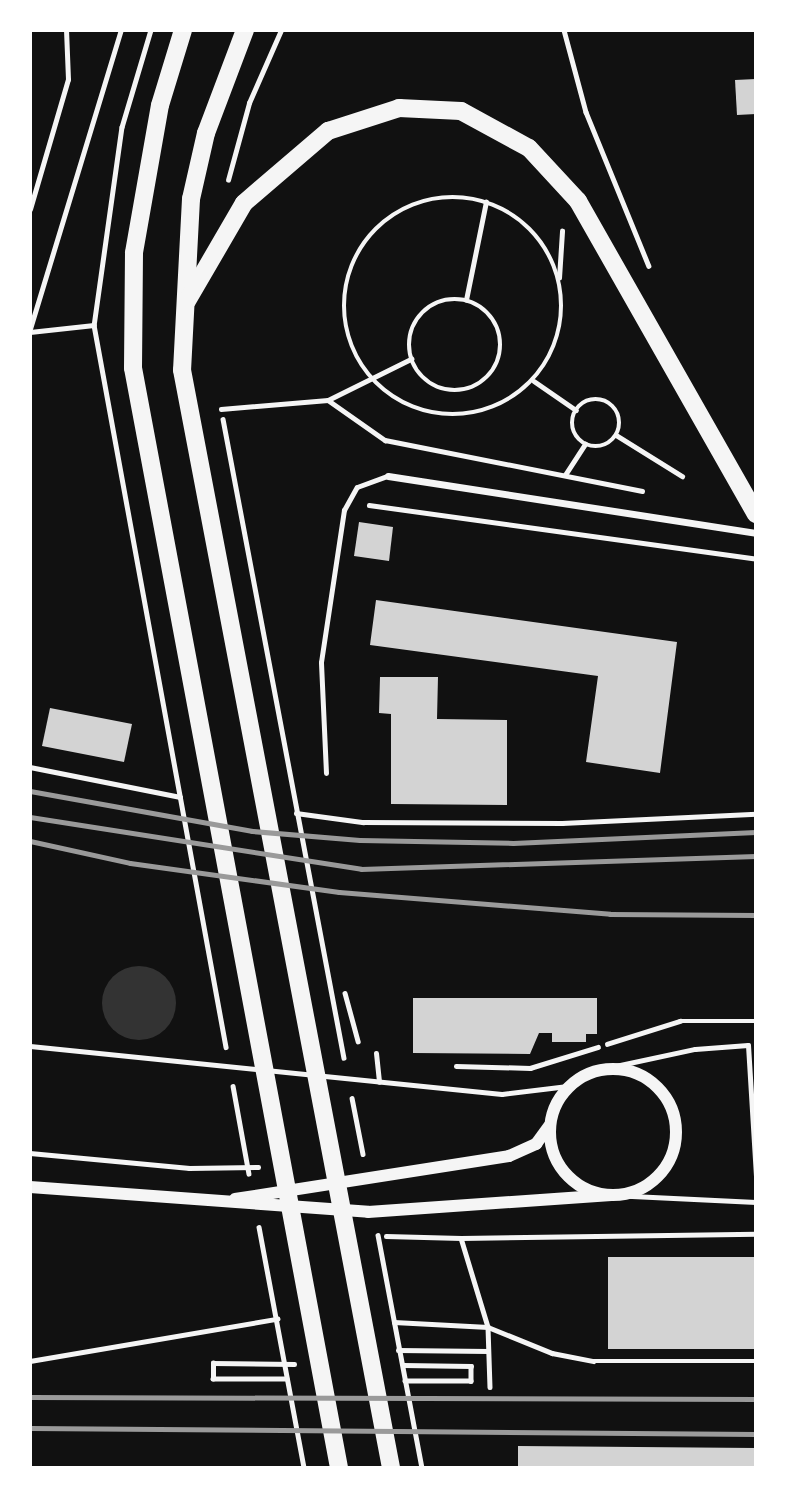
<!DOCTYPE html>
<style>
body{margin:0}
#map{position:relative;width:786px;height:1498px;overflow:hidden;background:#111;font-family:Roboto,sans-serif}
div>[style]{position:absolute}
.water>*{inset:0;background:#333}
.round{border-radius:50%}
.building>*{inset:0;background:#d3d3d3}
.path>*{height:4.5px;margin:-2.25px;padding:0 2.25px;transform-origin:2.25px;border-radius:2.25px;background:#f5f5f5}
.path>.ring{margin:-2.25px;padding:0;box-sizing:content-box;background:none;border:4.5px solid #f5f5f5;border-radius:50%}
.service>*{height:5px;margin:-2.5px;padding:0 2.5px;transform-origin:2.5px;border-radius:2.5px;background:#f5f5f5}
.minor>*{height:7px;margin:-3.5px;padding:0 3.5px;transform-origin:3.5px;border-radius:3.5px;background:#f5f5f5}
.tertiary>*{height:12px;margin:-6px;padding:0 6px;transform-origin:6px;border-radius:6px;background:#f5f5f5}
.tertiary>.ring{margin:-6px;padding:0;box-sizing:content-box;background:none;border:12px solid #f5f5f5;border-radius:50%}
.primary>*{height:18px;margin:-9px;padding:0 9px;transform-origin:9px;border-radius:9px;background:#f5f5f5}
.rail>*{height:5px;margin:-2.5px;padding:0 2.5px;transform-origin:2.5px;border-radius:2.5px;background:#9a9a9a}
span{translate:-50% -50%;white-space:nowrap;text-align:center;line-height:1.15;-webkit-text-stroke:5px #fff;paint-order:stroke}
.frame{position:absolute;inset:0;border:32px solid #fff;pointer-events:none}
</style>
<div id="map">
<div class="water">
<div class="round" style="left:102px;top:966px;width:74px;height:74px"></div>
</div>
<div class="building">
<div style="clip-path:polygon(756px 79px,756px 114px,737px 115px,735px 80px)"></div>
<div style="clip-path:polygon(359px 522px,393px 527px,389px 561px,354px 556px)"></div>
<div style="clip-path:polygon(376px 600px,677px 642px,660px 773px,586px 762px,598px 676px,370px 645px)"></div>
<div style="clip-path:polygon(380px 677px,438px 677px,437px 719px,507px 720px,507px 805px,391px 804px,391px 714px,379px 713px)"></div>
<div style="clip-path:polygon(50px 708px,132px 724px,124px 762px,42px 746px)"></div>
<div style="clip-path:polygon(413px 998px,597px 998px,597px 1034px,586px 1034px,586px 1042px,552px 1042px,552px 1033px,539px 1033px,530px 1054px,413px 1053px)"></div>
<div style="clip-path:polygon(608px 1257px,756px 1257px,756px 1349px,608px 1349px)"></div>
<div style="clip-path:polygon(518px 1446px,756px 1448px,756px 1468px,518px 1468px)"></div>
</div>
<div class="path">
<div style="left:151px;top:30px;width:101px;rotate:106.6deg"></div>
<div style="left:122px;top:127px;width:200px;rotate:98deg"></div>
<div style="left:94px;top:325px;width:734px;rotate:79.64deg"></div>
<div style="left:564px;top:30px;width:85px;rotate:75deg"></div>
<div style="left:586px;top:112px;width:166px;rotate:67.8deg"></div>
<div style="left:228px;top:180px;width:80px;rotate:-74.7deg"></div>
<div style="left:249px;top:103px;width:80px;rotate:-66.3deg"></div>
<div class="ring" style="left:344px;top:197px;width:213.5px;height:213.5px"></div>
<div style="left:559px;top:278px;width:47px;rotate:-86.3deg"></div>
<div class="ring" style="left:409px;top:299px;width:87.5px;height:87.5px"></div>
<div style="left:466px;top:300px;width:100px;rotate:-78.5deg"></div>
<div style="left:30px;top:329px;width:313px;rotate:-73.1deg"></div>
<div style="left:30px;top:332px;width:64px;rotate:-6.2deg"></div>
<div style="left:534px;top:381px;width:51px;rotate:34.6deg"></div>
<div class="ring" style="left:572px;top:399px;width:43.5px;height:43.5px"></div>
<div style="left:328px;top:400px;width:70px;rotate:35.1deg"></div>
<div style="left:385px;top:440px;width:262px;rotate:11.2deg"></div>
<div style="left:221px;top:409px;width:107px;rotate:-4.8deg"></div>
<div style="left:328px;top:400px;width:93px;rotate:-26.3deg"></div>
<div style="left:223px;top:419px;width:650px;rotate:79.28deg"></div>
<div style="left:616px;top:435px;width:78px;rotate:31.8deg"></div>
<div style="left:565px;top:475px;width:37px;rotate:-57deg"></div>
<div style="left:369px;top:505px;width:391px;rotate:7.9deg"></div>
<div style="left:30px;top:767px;width:153px;rotate:11.3deg"></div>
<div style="left:296px;top:813px;width:68px;rotate:7.7deg"></div>
<div style="left:363px;top:822px;width:199px;rotate:0.3deg"></div>
<div style="left:562px;top:823px;width:194px;rotate:-2.7deg"></div>
<div style="left:345px;top:993px;width:50px;rotate:74.8deg"></div>
<div style="left:607px;top:1044px;width:77px;rotate:-17.5deg"></div>
<div style="left:680px;top:1021px;width:76px"></div>
<div style="left:456px;top:1066px;width:74px;rotate:1.5deg"></div>
<div style="left:530px;top:1068px;width:71px;rotate:-17.2deg"></div>
<div style="left:233px;top:1086px;width:89px;rotate:79.7deg"></div>
<div style="left:352px;top:1098px;width:57px;rotate:78.9deg"></div>
<div style="left:30px;top:1153px;width:160px;rotate:5.4deg"></div>
<div style="left:189px;top:1168px;width:69px;rotate:-0.8deg"></div>
<div style="left:259px;top:1227px;width:245px;rotate:79.4deg"></div>
<div style="left:378px;top:1235px;width:237px;rotate:79.3deg"></div>
<div style="left:386px;top:1236px;width:75px;rotate:1.5deg"></div>
<div style="left:461px;top:1238px;width:93px;rotate:73.1deg"></div>
<div style="left:488px;top:1327px;width:60px;rotate:88.1deg"></div>
<div style="left:461px;top:1238px;width:295px;rotate:-0.8deg"></div>
<div style="left:394px;top:1322px;width:94px;rotate:3deg"></div>
<div style="left:488px;top:1327px;width:69px;rotate:22.1deg"></div>
<div style="left:552px;top:1353px;width:42px;rotate:11deg"></div>
<div style="left:593px;top:1361px;width:163px"></div>
<div style="left:398px;top:1350px;width:90px;rotate:0.6deg"></div>
<div style="left:30px;top:1361px;width:251px;rotate:-9.7deg"></div>
<div style="left:403px;top:1365px;width:68px;rotate:0.8deg"></div>
<div style="left:471px;top:1366px;width:15px;rotate:90deg"></div>
<div style="left:471px;top:1381px;width:66px;rotate:180deg"></div>
<div style="left:287px;top:1379px;width:74px;rotate:180deg"></div>
<div style="left:213px;top:1379px;width:16px;rotate:-90deg"></div>
<div style="left:213px;top:1363px;width:81px;rotate:0.7deg"></div>
</div>
<div class="service">
<div style="left:30px;top:209px;width:135px;rotate:-73.7deg"></div>
<div style="left:68px;top:79px;width:49px;rotate:-92.3deg"></div>
<div style="left:326px;top:773px;width:111px;rotate:-92.6deg"></div>
<div style="left:321px;top:662px;width:154px;rotate:-81.4deg"></div>
<div style="left:344px;top:510px;width:26px;rotate:-61deg"></div>
<div style="left:357px;top:487px;width:33px;rotate:-20deg"></div>
<div style="left:30px;top:1046px;width:474px;rotate:5.8deg"></div>
<div style="left:502px;top:1094px;width:66px;rotate:-6.9deg"></div>
<div style="left:376px;top:1053px;width:29px;rotate:84deg"></div>
<div style="left:606px;top:1068px;width:91px;rotate:-12.1deg"></div>
<div style="left:695px;top:1049px;width:53px;rotate:-4.3deg"></div>
<div style="left:748px;top:1045px;width:132px;rotate:86.5deg"></div>
<div style="left:611px;top:1195px;width:145px;rotate:2.8deg"></div>
</div>
<div class="minor">
<div style="left:388px;top:476px;width:372px;rotate:8.8deg"></div>
</div>
<div class="tertiary">
<div class="ring" style="left:550px;top:1069px;width:114px;height:114px"></div>
<div style="left:30px;top:1187px;width:339px;rotate:4.2deg"></div>
<div style="left:368px;top:1212px;width:244px;rotate:-4deg"></div>
<div style="left:235px;top:1199px;width:277px;rotate:-8.9deg"></div>
<div style="left:509px;top:1156px;width:30px;rotate:-24deg"></div>
<div style="left:536px;top:1144px;width:22px;rotate:-54deg"></div>
</div>
<div class="primary">
<div style="left:183px;top:30px;width:78px;rotate:107deg"></div>
<div style="left:160px;top:105px;width:150px;rotate:100deg"></div>
<div style="left:134px;top:253px;width:115px;rotate:90.5deg"></div>
<div style="left:133px;top:368px;width:1119px;rotate:79.39deg"></div>
<div style="left:245px;top:30px;width:110px;rotate:110.7deg"></div>
<div style="left:206px;top:133px;width:68px;rotate:102.8deg"></div>
<div style="left:191px;top:199px;width:171px;rotate:93deg"></div>
<div style="left:182px;top:370px;width:1118px;rotate:79.22deg"></div>
<div style="left:187px;top:301px;width:113px;rotate:-59.8deg"></div>
<div style="left:244px;top:203px;width:111px;rotate:-40.6deg"></div>
<div style="left:328px;top:131px;width:75px;rotate:-17.9deg"></div>
<div style="left:399px;top:108px;width:62px;rotate:2.8deg"></div>
<div style="left:461px;top:111px;width:77px;rotate:28.6deg"></div>
<div style="left:529px;top:148px;width:72px;rotate:47.2deg"></div>
<div style="left:578px;top:201px;width:360px;rotate:60.4deg"></div>
</div>
<div class="rail">
<div style="left:30px;top:791px;width:226px;rotate:10.2deg"></div>
<div style="left:252px;top:831px;width:108px;rotate:4.8deg"></div>
<div style="left:360px;top:840px;width:153px;rotate:1.1deg"></div>
<div style="left:513px;top:843px;width:243px;rotate:-2.6deg"></div>
<div style="left:30px;top:817px;width:335px;rotate:8.9deg"></div>
<div style="left:361px;top:869px;width:395px;rotate:-1.9deg"></div>
<div style="left:30px;top:841px;width:102px;rotate:12.4deg"></div>
<div style="left:130px;top:863px;width:211px;rotate:7.9deg"></div>
<div style="left:339px;top:892px;width:272px;rotate:4.6deg"></div>
<div style="left:610px;top:914px;width:146px;rotate:0.4deg"></div>
<div style="left:30px;top:1397px;width:726px;rotate:0.16deg"></div>
<div style="left:30px;top:1428px;width:726px;rotate:0.47deg"></div>
</div>
<div class="frame"></div>
</div>
